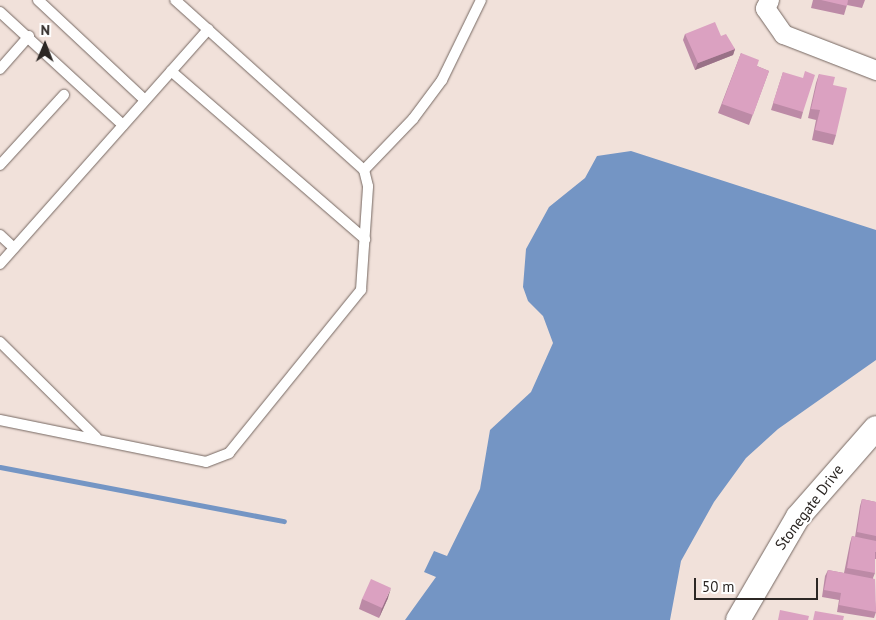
<!DOCTYPE html>
<style>
body{margin:0}
#map{position:relative;width:876px;height:620px;overflow:hidden;background:#f1e1da;font-family:"PT Sans",sans-serif}
div>[style]{position:absolute}
.water>*{inset:0;background:#7495c4}
.stream>*{height:5px;margin:-2.5px;padding:0 2.5px;transform-origin:2.5px;border-radius:2.5px;background:#7495c4}
.roads{filter:drop-shadow(0 0 1px #756761) drop-shadow(0 0 1px #756761)}
.service>*{height:10px;margin:-5px;padding:0 5px;transform-origin:5px;border-radius:5px;background:#fff}
.minor>*{height:19px;margin:-9.5px;padding:0 9.5px;transform-origin:9.5px;border-radius:9.5px;background:#fff}
.tertiary>*{height:24px;margin:-12px;padding:0 12px;transform-origin:12px;border-radius:12px;background:#fff}
.wall>*{inset:0;background:#bc8aa6}
.shaded-wall>*{inset:0;background:#997187}
.building>*{inset:0;background:#dba1c1}
span{translate:-50% -50%;white-space:nowrap;text-align:center;line-height:1.15;-webkit-text-stroke:4px #fff;paint-order:stroke}
.street-label{font-size:15px;color:#2c2724}
.north{position:absolute;left:20px;top:20px;width:50px;height:50px;-webkit-text-stroke:4px #fff;paint-order:stroke;rotate:1deg;font-size:14px;font-weight:700;line-height:20px;text-align:center;color:#2c2724}
.north::after{content:'';display:block;margin:auto;width:18px;height:22px;background:#2c2724;clip-path:polygon(50% 0,100% 100%,50% 72%,0 100%)}
.scale{position:absolute;left:694px;top:578px;width:124px;height:22px;box-sizing:border-box;border:2px solid #2c2724;border-top:0;padding-left:6px;font-size:15px;line-height:18px;white-space:nowrap;color:#2c2724;-webkit-text-stroke:4px #fff;paint-order:stroke}
</style>
<div id="map">
<div class="water">
<div style="clip-path:polygon(631px 151px,876px 230px,876px 360px,778px 429px,746px 458px,714px 502px,681px 561px,670px 620px,405px 620px,436px 577px,424px 572px,434px 551px,447px 556px,480px 489px,490px 430px,531px 392px,553px 343px,543px 316px,528px 301px,523px 287px,526px 249px,549px 207px,585px 178px,597px 156px)"></div>
</div>
<div class="stream">
<div style="left:0;top:467px;width:289px;rotate:10.8deg"></div>
</div>
<div class="roads">
<div class="service">
<div style="left:38px;top:0;width:146px;rotate:43.1deg"></div>
<div style="left:0;top:12px;width:167px;rotate:42.6deg"></div>
<div style="left:0;top:69px;width:44px;rotate:-48.7deg"></div>
<div style="left:171px;top:71px;width:257px;rotate:40.9deg"></div>
<div style="left:0;top:165px;width:95px;rotate:-47.6deg"></div>
<div style="left:364px;top:170px;width:71px;rotate:-46.1deg"></div>
<div style="left:413px;top:119px;width:49px;rotate:-53.4deg"></div>
<div style="left:442px;top:80px;width:89px;rotate:-64deg"></div>
<div style="left:0;top:235px;width:19px;rotate:43deg"></div>
<div style="left:0;top:264px;width:314px;rotate:-48.4deg"></div>
<div style="left:0;top:342px;width:135px;rotate:44.7deg"></div>
<div style="left:0;top:420px;width:210px;rotate:11.5deg"></div>
<div style="left:206px;top:462px;width:25px;rotate:-21deg"></div>
<div style="left:229px;top:453px;width:210px;rotate:-51deg"></div>
<div style="left:361px;top:290px;width:104px;rotate:-86.1deg"></div>
<div style="left:368px;top:186px;width:16px;rotate:-104deg"></div>
<div style="left:364px;top:170px;width:254px;rotate:-138deg"></div>
</div>
<div class="minor">
<div style="left:769px;top:0;width:9px;rotate:117deg"></div>
<div style="left:765px;top:8px;width:32px;rotate:55deg"></div>
<div style="left:783px;top:34px;width:100px;rotate:21.2deg"></div>
</div>
<div class="tertiary">
<div style="left:738px;top:620px;width:119px;rotate:-59.8deg"></div>
<div style="left:798px;top:517px;width:118px;rotate:-48.8deg"></div>
</div>
</div>
<div class="wall">
<div style="clip-path:polygon(813px 0,865px 0,862px 8px,847px 5px,844px 15px,811px 8px)"></div>
<div style="clip-path:polygon(685px 34px,721px 36px,735px 49px,733px 55px,695px 70px,683px 40px)"></div>
<div style="clip-path:polygon(741px 53px,757px 66px,769px 71px,749px 125px,718px 113px)"></div>
<div style="clip-path:polygon(783px 72px,803px 112px,801px 119px,771px 110px)"></div>
<div style="clip-path:polygon(819px 74px,833px 85px,836px 135px,833px 145px,812px 140px,816px 120px,808px 118px,816px 83px)"></div>
<div style="clip-path:polygon(862px 499px,876px 502px,876px 559px,875px 559px,875px 573px,873px 578px,876px 612px,874px 618px,837px 612px,839px 600px,822px 597px,825px 576px,828px 570px,844px 573px,850px 543px,852px 536px,855px 537px,860px 506px)"></div>
<div style="clip-path:polygon(388px 598px,379px 618px,359px 609px,362px 599px)"></div>
</div>
<div class="shaded-wall">
<div style="clip-path:polygon(735px 49px,733px 55px,695px 70px,698px 63px)"></div>
<div style="clip-path:polygon(391px 588px,388px 598px,379px 618px,382px 608px)"></div>
</div>
<div class="building">
<div style="clip-path:polygon(821px 0,848px 0,847px 6px)"></div>
<div style="clip-path:polygon(715px 22px,721px 36px,726px 34px,735px 49px,698px 63px,685px 34px)"></div>
<div style="clip-path:polygon(741px 53px,759px 60px,757px 66px,769px 71px,753px 115px,722px 104px)"></div>
<div style="clip-path:polygon(805px 71px,815px 75px,803px 112px,773px 103px,783px 72px,803px 78px)"></div>
<div style="clip-path:polygon(819px 74px,835px 77px,833px 85px,847px 88px,836px 135px,815px 130px,820px 110px,811px 109px)"></div>
<div style="clip-path:polygon(862px 499px,876px 502px,876px 536px,857px 532px)"></div>
<div style="clip-path:polygon(852px 536px,876px 541px,876px 552px,875px 552px,875px 573px,847px 568px)"></div>
<div style="clip-path:polygon(828px 570px,875px 579px,876px 612px,839px 605px,841px 593px,824px 590px)"></div>
<div style="clip-path:polygon(371px 579px,391px 588px,382px 608px,362px 599px)"></div>
<div style="clip-path:polygon(780px 610px,809px 616px,808px 620px,778px 620px)"></div>
<div style="clip-path:polygon(815px 611px,844px 616px,843px 620px,813px 620px)"></div>
</div>
<div class="street-label">
<span style="left:809px;top:507px;rotate:-53deg">Stonegate Drive</span>
</div>
<div class="north">N</div>
<div class="scale">50 m</div>
</div>
